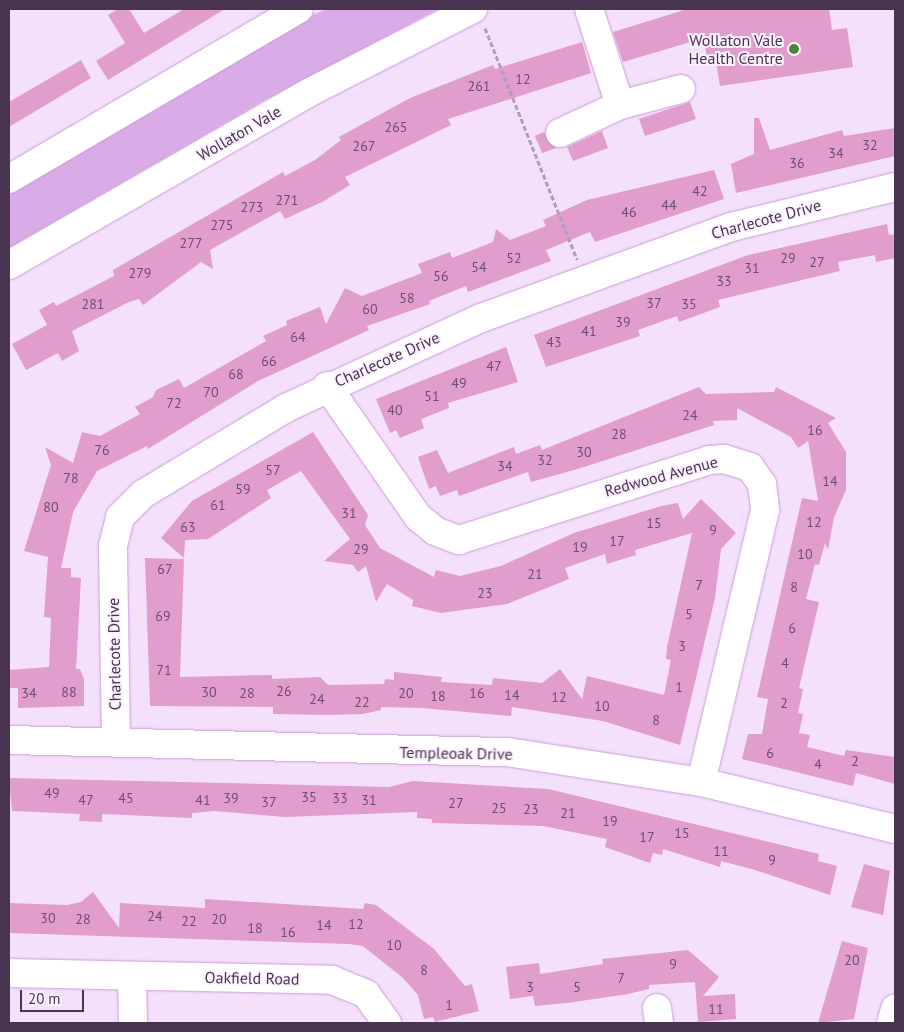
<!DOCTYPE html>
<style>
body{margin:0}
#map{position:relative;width:904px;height:1032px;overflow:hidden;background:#f4e0fa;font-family:"PT Sans",sans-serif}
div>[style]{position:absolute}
.green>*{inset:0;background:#daace7}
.building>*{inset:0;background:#e19dcc}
.path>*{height:3px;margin-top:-1.5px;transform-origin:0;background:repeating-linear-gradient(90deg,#b19db7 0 5px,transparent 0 7.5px)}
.roads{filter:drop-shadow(0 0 1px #cc9cda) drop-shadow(0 0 1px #cc9cda)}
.minor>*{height:28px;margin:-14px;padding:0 14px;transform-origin:14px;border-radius:14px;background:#fff}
.dots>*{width:14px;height:14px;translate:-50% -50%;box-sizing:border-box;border:2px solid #fcf2ff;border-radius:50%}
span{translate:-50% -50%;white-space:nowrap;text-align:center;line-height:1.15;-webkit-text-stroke:4px #fcf2ff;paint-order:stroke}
.number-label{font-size:14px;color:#6e4e6e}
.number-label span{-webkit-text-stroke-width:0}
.poi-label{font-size:16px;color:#48344e}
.right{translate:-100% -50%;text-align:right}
.street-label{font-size:16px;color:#48344e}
.frame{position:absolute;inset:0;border:10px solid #48344e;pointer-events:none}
.scale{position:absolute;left:20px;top:990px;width:64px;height:22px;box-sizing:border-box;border:2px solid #48344e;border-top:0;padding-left:6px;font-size:15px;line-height:18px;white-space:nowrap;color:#48344e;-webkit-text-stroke:4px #fcf2ff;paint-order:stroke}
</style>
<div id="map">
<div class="green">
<div style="clip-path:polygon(326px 9px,438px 9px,265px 100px,9px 248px,9px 189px,282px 29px)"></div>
</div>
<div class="building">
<div style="clip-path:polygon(118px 9px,129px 9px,144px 33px,184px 9px,225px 9px,108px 80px,96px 61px,125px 43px,108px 15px)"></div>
<div style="clip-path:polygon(708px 9px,829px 9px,832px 30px,847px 28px,853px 67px,720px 86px,715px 56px,707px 58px,704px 38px,623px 62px,613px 32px,684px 10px)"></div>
<div style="clip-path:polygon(582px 42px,591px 73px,448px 119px,451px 125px,345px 177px,350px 185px,324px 201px,285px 219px,280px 211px,210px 250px,213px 269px,201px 262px,143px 305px,139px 299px,129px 302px,72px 331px,79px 351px,62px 361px,58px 353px,26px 370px,12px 344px,47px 325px,39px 310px,54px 302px,56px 306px,114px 276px,113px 270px,283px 172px,285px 176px,315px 160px,341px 140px,339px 137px,410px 98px,493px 65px,495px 69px)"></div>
<div style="clip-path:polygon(81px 60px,91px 78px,9px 127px,9px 102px)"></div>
<div style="clip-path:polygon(690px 102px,696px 119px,645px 136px,639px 119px)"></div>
<div style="clip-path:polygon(754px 118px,759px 118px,770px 150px,842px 130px,844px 136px,895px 128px,895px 156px,736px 193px,731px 164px,754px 154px)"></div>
<div style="clip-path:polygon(602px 131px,608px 148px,573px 161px,567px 147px)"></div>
<div style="clip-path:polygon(544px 132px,556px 148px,542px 153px,535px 136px)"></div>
<div style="clip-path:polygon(714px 170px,724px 199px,595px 242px,590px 232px,546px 250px,551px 261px,468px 292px,466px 286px,429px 301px,430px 304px,367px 326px,369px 330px,258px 381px,148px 449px,147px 446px,97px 471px,73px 512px,61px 568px,71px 568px,71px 577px,81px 578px,76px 669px,80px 669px,84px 679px,84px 706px,18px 708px,18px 688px,9px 688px,9px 670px,49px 667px,51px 618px,44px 617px,48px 557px,24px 551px,51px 465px,45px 447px,73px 463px,82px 432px,100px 436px,140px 414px,135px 407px,153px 397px,156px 390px,179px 379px,184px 388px,266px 341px,263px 336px,287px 325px,286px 321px,320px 307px,326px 324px,345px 288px,362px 296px,422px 273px,418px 264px,450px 252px,452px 258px,493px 242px,496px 229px,510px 240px,546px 226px,543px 220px,587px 200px)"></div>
<div style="clip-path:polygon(887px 224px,889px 235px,895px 234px,895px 258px,876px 262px,875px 255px,838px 262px,840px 271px,718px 300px,720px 307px,679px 322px,677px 316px,638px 330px,640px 336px,546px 367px,534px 335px,748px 255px)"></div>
<div style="clip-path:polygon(506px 347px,518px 382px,448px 403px,449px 408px,421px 419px,424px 428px,400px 438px,396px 430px,390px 433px,376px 399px)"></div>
<div style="clip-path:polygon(699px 387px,706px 394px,774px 392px,776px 387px,836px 418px,828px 423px,846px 452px,846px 490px,834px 517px,828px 550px,825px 543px,819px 565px,815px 564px,806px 599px,819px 602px,799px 688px,803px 689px,798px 713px,803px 714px,799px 733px,810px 735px,807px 747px,844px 756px,846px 750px,895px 757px,895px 784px,856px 773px,853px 786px,742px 759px,748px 734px,762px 734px,768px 699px,757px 697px,802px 498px,818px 501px,808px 441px,798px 448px,791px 437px,737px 408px,737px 420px,713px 421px,714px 425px,581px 468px,531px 482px,528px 472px,459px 496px,457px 490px,440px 496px,436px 486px,429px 489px,418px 457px,437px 450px,448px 473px,514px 447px,516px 454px,540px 445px,542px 450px)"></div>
<div style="clip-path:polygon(313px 432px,368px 515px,365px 525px,380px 548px,434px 577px,436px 570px,460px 576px,501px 566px,574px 533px,661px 506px,678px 503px,683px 519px,701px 499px,736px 533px,721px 549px,715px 598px,680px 745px,603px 721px,512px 707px,511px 716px,422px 708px,381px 707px,381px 710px,363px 714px,329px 715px,273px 714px,273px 707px,150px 706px,145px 558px,184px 559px,180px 677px,272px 675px,272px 679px,320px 677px,328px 685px,384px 684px,385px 679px,394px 680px,394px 672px,442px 677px,441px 682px,492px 685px,493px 678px,542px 683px,560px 669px,582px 699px,587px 676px,664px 695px,671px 660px,666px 659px,667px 647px,692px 533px,635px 550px,636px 555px,607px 564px,605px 554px,565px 568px,569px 579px,507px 604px,441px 613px,412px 606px,413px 600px,387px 584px,376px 602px,366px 566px,358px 572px,353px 565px,324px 561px,350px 539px,301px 471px,267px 490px,271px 498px,208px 539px,185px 540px,184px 558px,161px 538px,192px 501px)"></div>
<div style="clip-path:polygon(9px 778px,389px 787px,413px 781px,548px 789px,819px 854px,818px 861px,837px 866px,830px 895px,755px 870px,721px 861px,720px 867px,663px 849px,662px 855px,653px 853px,650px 863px,605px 847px,607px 839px,543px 826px,432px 823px,432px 819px,417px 818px,417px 812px,285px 817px,214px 811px,192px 813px,192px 818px,102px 814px,102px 822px,79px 821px,80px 814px,12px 811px)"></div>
<div style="clip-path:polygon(864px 864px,890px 871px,883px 915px,851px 907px)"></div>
<div style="clip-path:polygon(93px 892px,119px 928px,120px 903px,205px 908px,205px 899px,363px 909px,365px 903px,376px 905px,434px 949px,465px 986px,472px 984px,479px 1011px,435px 1022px,433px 1017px,424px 1019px,418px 995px,403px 978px,363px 946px,349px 944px,9px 933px,9px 903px,67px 905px,81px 902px)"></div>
<div style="clip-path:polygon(842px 941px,868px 948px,854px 1019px,818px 1023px)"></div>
<div style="clip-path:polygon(688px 950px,719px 977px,703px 996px,735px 994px,736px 1019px,698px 1022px,695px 982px,649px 985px,649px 989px,628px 994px,567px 1003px,535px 1006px,533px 996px,510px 999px,506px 967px,539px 963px,540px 974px,603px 964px,602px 959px)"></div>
</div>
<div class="path">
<div style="left:485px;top:28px;width:249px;rotate:68.3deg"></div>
</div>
<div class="roads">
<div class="minor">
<div style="left:589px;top:9px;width:101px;rotate:72.1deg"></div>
<div style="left:560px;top:133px;width:66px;rotate:-25deg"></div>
<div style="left:620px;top:105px;width:63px;rotate:-14.7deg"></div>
<div style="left:9px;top:179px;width:336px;rotate:-30.4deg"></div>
<div style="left:9px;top:265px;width:347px;rotate:-29.9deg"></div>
<div style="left:310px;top:92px;width:183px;rotate:-27deg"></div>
<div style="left:327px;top:386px;width:160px;rotate:55.2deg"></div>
<div style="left:418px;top:517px;width:22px;rotate:39deg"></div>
<div style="left:435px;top:531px;width:26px;rotate:21deg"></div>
<div style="left:459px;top:540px;width:262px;rotate:-17.7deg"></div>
<div style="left:709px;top:460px;width:15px;rotate:-4deg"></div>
<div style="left:724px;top:459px;width:27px;rotate:17deg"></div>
<div style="left:750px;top:467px;width:21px;rotate:55deg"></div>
<div style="left:762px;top:484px;width:26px;rotate:83deg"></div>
<div style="left:765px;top:510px;width:279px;rotate:103.2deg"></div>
<div style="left:9px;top:740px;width:498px;rotate:1.4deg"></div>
<div style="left:507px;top:752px;width:196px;rotate:8.8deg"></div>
<div style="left:701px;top:782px;width:200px;rotate:13.6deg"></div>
<div style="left:116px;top:742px;width:196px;rotate:-90.9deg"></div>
<div style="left:113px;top:546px;width:30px;rotate:-76deg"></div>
<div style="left:120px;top:517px;width:33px;rotate:-45deg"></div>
<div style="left:143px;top:494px;width:167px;rotate:-31deg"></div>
<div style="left:286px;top:408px;width:215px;rotate:-24.8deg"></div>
<div style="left:481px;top:318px;width:266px;rotate:-20deg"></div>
<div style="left:731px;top:227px;width:169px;rotate:-13.7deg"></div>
<div style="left:9px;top:973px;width:323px;rotate:1.2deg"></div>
<div style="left:332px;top:980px;width:37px;rotate:22deg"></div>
<div style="left:366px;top:994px;width:36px;rotate:54deg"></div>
<div style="left:132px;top:976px;width:47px;rotate:88.8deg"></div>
<div style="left:657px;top:1008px;width:15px;rotate:82deg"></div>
<div style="left:891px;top:1023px;width:15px;rotate:-74deg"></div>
</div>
</div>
<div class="dots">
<div style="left:794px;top:49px;background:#468a2e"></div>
</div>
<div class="number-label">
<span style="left:523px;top:79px">12</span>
<span style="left:479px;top:86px">261</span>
<span style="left:396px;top:127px">265</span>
<span style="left:870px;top:145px">32</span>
<span style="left:364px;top:146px">267</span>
<span style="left:836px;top:153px">34</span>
<span style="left:797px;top:163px">36</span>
<span style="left:700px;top:191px">42</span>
<span style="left:287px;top:200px">271</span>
<span style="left:669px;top:205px">44</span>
<span style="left:252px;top:207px">273</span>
<span style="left:629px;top:212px">46</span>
<span style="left:222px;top:225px">275</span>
<span style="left:191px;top:243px">277</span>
<span style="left:514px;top:258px">52</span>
<span style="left:788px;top:258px">29</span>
<span style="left:817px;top:262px">27</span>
<span style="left:479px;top:267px">54</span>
<span style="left:752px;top:268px">31</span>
<span style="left:140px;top:273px">279</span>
<span style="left:441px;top:276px">56</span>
<span style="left:724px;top:281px">33</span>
<span style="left:407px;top:298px">58</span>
<span style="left:654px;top:303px">37</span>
<span style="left:93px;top:304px">281</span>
<span style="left:689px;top:304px">35</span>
<span style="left:370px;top:309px">60</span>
<span style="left:623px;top:322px">39</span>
<span style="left:589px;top:331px">41</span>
<span style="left:298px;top:337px">64</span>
<span style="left:554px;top:342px">43</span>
<span style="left:269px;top:361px">66</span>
<span style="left:494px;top:366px">47</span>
<span style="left:236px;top:374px">68</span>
<span style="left:459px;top:383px">49</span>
<span style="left:211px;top:392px">70</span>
<span style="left:432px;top:396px">51</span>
<span style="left:174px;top:403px">72</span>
<span style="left:395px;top:410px">40</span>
<span style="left:690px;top:415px">24</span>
<span style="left:815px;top:430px">16</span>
<span style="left:619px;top:434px">28</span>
<span style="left:102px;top:450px">76</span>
<span style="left:584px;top:452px">30</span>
<span style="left:545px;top:460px">32</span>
<span style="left:505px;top:466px">34</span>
<span style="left:273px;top:470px">57</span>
<span style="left:71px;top:478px">78</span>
<span style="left:830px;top:481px">14</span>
<span style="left:243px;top:489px">59</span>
<span style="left:218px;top:505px">61</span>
<span style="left:51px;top:507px">80</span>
<span style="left:349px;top:513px">31</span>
<span style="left:814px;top:522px">12</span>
<span style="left:654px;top:523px">15</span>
<span style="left:188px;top:527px">63</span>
<span style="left:713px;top:530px">9</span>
<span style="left:617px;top:541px">17</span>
<span style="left:580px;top:547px">19</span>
<span style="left:361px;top:549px">29</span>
<span style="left:805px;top:554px">10</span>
<span style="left:165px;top:569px">67</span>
<span style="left:535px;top:574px">21</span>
<span style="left:699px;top:585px">7</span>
<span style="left:794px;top:587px">8</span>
<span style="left:485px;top:593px">23</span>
<span style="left:689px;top:614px">5</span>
<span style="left:163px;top:616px">69</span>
<span style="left:792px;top:628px">6</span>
<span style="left:682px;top:646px">3</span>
<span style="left:785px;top:663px">4</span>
<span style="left:164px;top:670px">71</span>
<span style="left:679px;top:687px">1</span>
<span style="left:284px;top:691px">26</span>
<span style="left:69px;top:692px">88</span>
<span style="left:209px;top:692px">30</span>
<span style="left:29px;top:693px">34</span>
<span style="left:247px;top:693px">28</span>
<span style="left:406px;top:693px">20</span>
<span style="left:477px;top:693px">16</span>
<span style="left:512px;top:695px">14</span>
<span style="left:438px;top:696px">18</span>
<span style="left:559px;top:697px">12</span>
<span style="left:317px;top:699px">24</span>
<span style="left:362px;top:702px">22</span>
<span style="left:784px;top:703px">2</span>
<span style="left:602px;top:706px">10</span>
<span style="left:656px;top:720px">8</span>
<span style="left:770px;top:753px">6</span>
<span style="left:855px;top:761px">2</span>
<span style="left:818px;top:764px">4</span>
<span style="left:52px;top:793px">49</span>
<span style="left:309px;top:797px">35</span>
<span style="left:126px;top:798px">45</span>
<span style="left:231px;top:798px">39</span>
<span style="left:340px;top:798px">33</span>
<span style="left:86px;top:800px">47</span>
<span style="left:203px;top:800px">41</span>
<span style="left:369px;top:800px">31</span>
<span style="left:269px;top:802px">37</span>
<span style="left:456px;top:803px">27</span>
<span style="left:499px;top:808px">25</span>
<span style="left:531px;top:809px">23</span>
<span style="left:568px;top:813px">21</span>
<span style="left:610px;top:821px">19</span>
<span style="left:682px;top:833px">15</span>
<span style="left:647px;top:837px">17</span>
<span style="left:721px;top:851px">11</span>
<span style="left:772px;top:860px">9</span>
<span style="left:155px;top:916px">24</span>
<span style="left:48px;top:918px">30</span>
<span style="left:83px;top:919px">28</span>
<span style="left:219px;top:919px">20</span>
<span style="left:189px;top:921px">22</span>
<span style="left:356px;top:924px">12</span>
<span style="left:324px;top:925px">14</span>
<span style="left:255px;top:928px">18</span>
<span style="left:288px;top:932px">16</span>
<span style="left:394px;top:945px">10</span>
<span style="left:852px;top:960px">20</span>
<span style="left:673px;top:964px">9</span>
<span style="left:424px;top:970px">8</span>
<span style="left:621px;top:978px">7</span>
<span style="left:530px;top:987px">3</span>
<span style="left:577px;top:987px">5</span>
<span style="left:449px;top:1005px">1</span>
<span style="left:716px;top:1009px">11</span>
</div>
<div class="poi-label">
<span class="right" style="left:783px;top:49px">Wollaton Vale<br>Health Centre</span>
</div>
<div class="street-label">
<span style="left:239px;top:133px;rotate:-30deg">Wollaton Vale</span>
<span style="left:766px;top:219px;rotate:-15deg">Charlecote Drive</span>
<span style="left:387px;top:359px;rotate:-24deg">Charlecote Drive</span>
<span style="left:661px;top:476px;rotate:-15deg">Redwood Avenue</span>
<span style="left:114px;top:654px;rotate:-91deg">Charlecote Drive</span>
<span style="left:456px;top:753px;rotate:1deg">Templeoak Drive</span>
<span style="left:252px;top:978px;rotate:1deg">Oakfield Road</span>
</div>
<div class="frame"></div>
<div class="scale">20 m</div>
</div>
